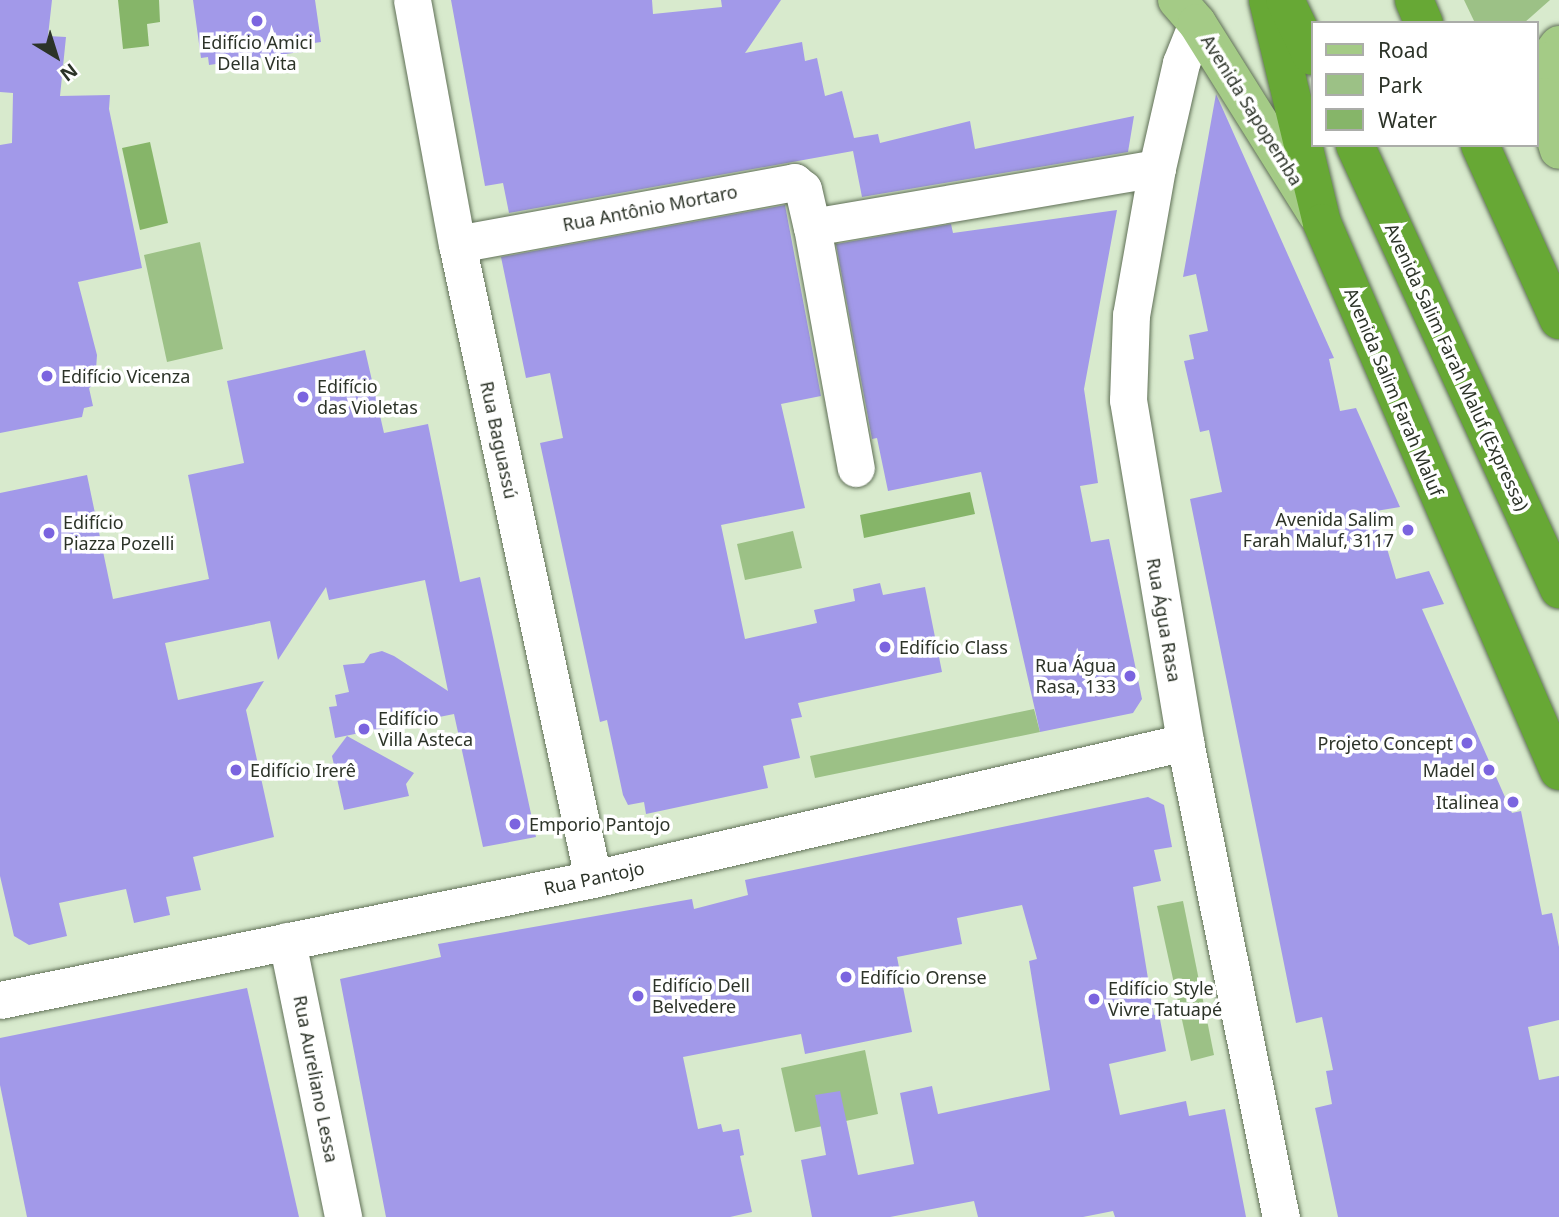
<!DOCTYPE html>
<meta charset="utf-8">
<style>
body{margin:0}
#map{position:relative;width:1559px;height:1217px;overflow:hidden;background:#d8eacd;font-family:"Noto Sans",sans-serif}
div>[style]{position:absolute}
.green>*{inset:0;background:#9cc186}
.water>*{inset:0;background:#86b569}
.building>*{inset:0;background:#a299e9}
.roads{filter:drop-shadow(0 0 2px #607057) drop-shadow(0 0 2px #607057)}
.minor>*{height:37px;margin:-18.5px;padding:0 18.5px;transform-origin:18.5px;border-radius:18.5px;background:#fff}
.major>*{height:38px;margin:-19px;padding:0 19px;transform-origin:19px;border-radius:19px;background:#a4cb86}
.highway>*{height:38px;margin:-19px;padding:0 19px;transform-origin:19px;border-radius:19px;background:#67a835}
.dots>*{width:19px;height:19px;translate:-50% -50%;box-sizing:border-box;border:4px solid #fff;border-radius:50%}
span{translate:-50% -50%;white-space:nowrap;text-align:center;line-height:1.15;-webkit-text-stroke:7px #fff;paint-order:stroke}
.poi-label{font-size:18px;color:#2c3328}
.left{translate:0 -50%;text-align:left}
.right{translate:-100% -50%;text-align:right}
.street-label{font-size:18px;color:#2c3328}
.legend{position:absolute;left:1311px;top:21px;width:228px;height:126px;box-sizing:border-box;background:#fff;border:2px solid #abada9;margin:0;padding:9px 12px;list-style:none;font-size:21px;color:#2c3328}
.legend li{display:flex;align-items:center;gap:14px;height:35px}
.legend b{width:35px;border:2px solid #abada9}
.north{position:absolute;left:21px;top:21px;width:70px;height:70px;-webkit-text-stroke:5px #fff;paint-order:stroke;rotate:142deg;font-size:19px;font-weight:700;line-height:28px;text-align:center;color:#2c3328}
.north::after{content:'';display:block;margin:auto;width:24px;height:32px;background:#2c3328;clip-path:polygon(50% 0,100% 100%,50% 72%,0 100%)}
</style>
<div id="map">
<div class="green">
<div style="clip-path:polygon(1464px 0,1550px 0,1524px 23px,1475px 23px)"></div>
<div style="clip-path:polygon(200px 242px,223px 349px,167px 362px,144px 255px)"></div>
<div style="clip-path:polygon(793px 531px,802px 568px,745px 580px,737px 544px)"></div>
<div style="clip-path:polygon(1034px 709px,1040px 732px,815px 778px,810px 756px)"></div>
<div style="clip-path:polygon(1183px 901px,1214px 1055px,1191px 1061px,1157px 906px)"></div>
<div style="clip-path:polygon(865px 1050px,878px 1114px,795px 1132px,781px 1068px)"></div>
</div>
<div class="water">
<div style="clip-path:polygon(118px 0,159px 0,160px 22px,147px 24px,149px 46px,123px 49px)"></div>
<div style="clip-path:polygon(150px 142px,168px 223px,140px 230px,122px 148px)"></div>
<div style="clip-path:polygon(970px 492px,975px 514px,864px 538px,860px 515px)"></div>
</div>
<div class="building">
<div style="clip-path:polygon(0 0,52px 0,48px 36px,66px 37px,60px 96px,110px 95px,109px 109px,142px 268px,78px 282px,97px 355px,95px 384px,89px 388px,93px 406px,84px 408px,82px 417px,0 433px,0 145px,12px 143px,13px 93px,0 92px)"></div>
<div style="clip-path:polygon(193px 0,315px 0,321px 42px,314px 43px,314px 50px,209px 65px,208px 57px,201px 58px)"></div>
<div style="clip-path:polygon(451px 0,652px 0,653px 14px,722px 7px,721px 0,781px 0,745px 53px,802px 42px,805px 61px,817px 58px,825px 96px,842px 91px,854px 138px,878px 134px,880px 143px,970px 121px,975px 149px,1134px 116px,1128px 152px,862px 197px,853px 151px,509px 213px,503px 183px,485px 186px)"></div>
<div style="clip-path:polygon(1216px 94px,1334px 358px,1329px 359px,1340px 411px,1356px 408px,1400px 507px,1376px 511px,1396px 579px,1429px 571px,1444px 604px,1422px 609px,1512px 813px,1521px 811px,1542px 915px,1552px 913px,1559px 947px,1559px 1020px,1528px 1027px,1539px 1080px,1559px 1076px,1559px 1217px,1338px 1217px,1315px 1108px,1332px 1104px,1326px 1071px,1333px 1070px,1322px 1017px,1296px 1023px,1190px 499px,1222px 492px,1209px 430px,1200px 432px,1184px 361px,1194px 359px,1189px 335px,1208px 331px,1196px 274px,1183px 277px)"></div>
<div style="clip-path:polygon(785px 205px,821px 396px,781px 404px,805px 508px,721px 525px,745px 639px,817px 623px,814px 610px,855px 601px,853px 589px,880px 583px,883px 595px,925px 587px,942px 672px,798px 703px,802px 717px,791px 719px,800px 758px,763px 766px,768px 788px,646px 814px,644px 802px,628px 805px,623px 795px,607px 720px,600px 722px,540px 443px,563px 438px,550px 373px,526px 378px,501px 257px)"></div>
<div style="clip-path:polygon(1117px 210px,1084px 389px,1098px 483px,1080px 486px,1091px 542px,1109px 539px,1142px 699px,1133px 713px,1040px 732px,981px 472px,888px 491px,877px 438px,872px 439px,836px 244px,951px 224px,953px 233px)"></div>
<div style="clip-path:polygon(365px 350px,384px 433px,428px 424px,460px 582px,480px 577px,536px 837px,483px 847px,454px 714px,335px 738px,329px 707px,337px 706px,335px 695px,349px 692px,343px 665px,364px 663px,370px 654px,382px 651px,394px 656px,448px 691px,425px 580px,329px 600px,326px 587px,278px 660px,270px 621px,165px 643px,178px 700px,264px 681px,246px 710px,274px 837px,193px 857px,201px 890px,166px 897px,170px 915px,134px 923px,126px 889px,59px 903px,67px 936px,29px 945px,14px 936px,0 876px,0 493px,87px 475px,113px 599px,209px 579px,188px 475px,244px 463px,227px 381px)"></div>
<div style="clip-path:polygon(347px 736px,414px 773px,406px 784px,409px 796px,344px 810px,332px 756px)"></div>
<div style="clip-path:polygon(1148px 797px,1164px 805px,1172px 847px,1154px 850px,1161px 881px,1133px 887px,1154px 1015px,1159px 1014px,1166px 1051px,1109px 1064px,1120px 1115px,1186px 1101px,1189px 1116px,1225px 1109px,1246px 1217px,1115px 1217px,1113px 1211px,1083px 1217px,978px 1217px,974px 1201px,890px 1217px,812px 1217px,801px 1160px,826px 1155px,815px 1095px,840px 1091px,858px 1175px,914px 1164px,900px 1093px,932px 1086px,938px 1114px,1050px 1090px,1029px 961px,1037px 959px,1022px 905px,957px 918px,962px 944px,897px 957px,912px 1032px,805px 1054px,801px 1034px,683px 1057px,698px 1129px,721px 1124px,723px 1132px,739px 1129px,744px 1155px,740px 1156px,752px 1212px,730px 1217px,386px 1217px,340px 979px,441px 957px,438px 944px,692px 899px,694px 909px,748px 895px,745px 880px)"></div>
<div style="clip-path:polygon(247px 988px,299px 1217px,27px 1217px,0 1085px,0 1038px)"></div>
</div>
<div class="roads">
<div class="minor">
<div style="left:412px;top:0;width:248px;rotate:79.6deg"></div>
<div style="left:457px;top:244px;width:649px;rotate:77.91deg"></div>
<div style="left:1197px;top:23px;width:43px;rotate:111.8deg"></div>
<div style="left:1181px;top:63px;width:108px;rotate:102.9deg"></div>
<div style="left:1157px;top:168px;width:149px;rotate:100deg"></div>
<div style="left:1131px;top:315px;width:85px;rotate:92deg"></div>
<div style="left:1128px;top:400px;width:347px;rotate:80.5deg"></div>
<div style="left:1185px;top:742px;width:485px;rotate:78.6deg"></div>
<div style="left:812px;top:227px;width:350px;rotate:-9.7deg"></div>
<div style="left:457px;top:244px;width:343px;rotate:-10.4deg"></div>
<div style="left:794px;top:182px;width:11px;rotate:38deg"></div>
<div style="left:803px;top:189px;width:39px;rotate:77deg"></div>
<div style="left:812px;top:227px;width:245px;rotate:79.7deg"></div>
<div style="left:287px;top:941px;width:282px;rotate:78.5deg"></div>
<div style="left:0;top:1000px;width:605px;rotate:-11.53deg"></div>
<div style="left:593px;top:879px;width:608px;rotate:-13.03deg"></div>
</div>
<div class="major">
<div style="left:1177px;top:0;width:30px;rotate:49deg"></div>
<div style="left:1197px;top:23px;width:226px;rotate:57.9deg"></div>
<div style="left:1559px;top:45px;width:20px;rotate:127deg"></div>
<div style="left:1547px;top:61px;width:36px;rotate:96deg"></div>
<div style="left:1543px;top:97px;width:55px;rotate:73.2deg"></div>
</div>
<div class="highway">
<div style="left:1268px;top:0;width:229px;rotate:76.4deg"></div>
<div style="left:1322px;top:223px;width:597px;rotate:66.61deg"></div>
<div style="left:1285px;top:0;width:62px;rotate:64.3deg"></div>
<div style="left:1414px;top:0;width:25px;rotate:67deg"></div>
<div style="left:1355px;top:145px;width:489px;rotate:65.3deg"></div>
<div style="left:1480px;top:145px;width:192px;rotate:65.7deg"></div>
</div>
</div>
<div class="dots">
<div style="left:257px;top:21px;background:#7b64df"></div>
<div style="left:47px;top:376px;background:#7b64df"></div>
<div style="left:303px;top:397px;background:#7b64df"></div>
<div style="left:1408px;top:530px;background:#7b64df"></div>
<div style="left:49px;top:533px;background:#7b64df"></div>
<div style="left:885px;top:647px;background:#7b64df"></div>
<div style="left:1130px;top:676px;background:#7b64df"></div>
<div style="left:364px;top:729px;background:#7b64df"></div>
<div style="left:1467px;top:743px;background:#7b64df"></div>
<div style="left:236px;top:770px;background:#7b64df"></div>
<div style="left:1489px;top:770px;background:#7b64df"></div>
<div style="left:1513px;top:802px;background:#7b64df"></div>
<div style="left:515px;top:824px;background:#7b64df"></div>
<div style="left:846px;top:977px;background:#7b64df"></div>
<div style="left:638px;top:996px;background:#7b64df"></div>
<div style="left:1094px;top:999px;background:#7b64df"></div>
</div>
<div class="poi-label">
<span style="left:257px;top:53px">Edifício Amici<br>Della Vita</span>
<span class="left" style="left:61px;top:376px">Edifício Vicenza</span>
<span class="left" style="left:317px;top:397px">Edifício<br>das Violetas</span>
<span class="right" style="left:1394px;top:530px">Avenida Salim<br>Farah Maluf, 3117</span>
<span class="left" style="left:63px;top:533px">Edifício<br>Piazza Pozelli</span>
<span class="left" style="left:899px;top:647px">Edifício Class</span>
<span class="right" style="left:1116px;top:676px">Rua Água<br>Rasa, 133</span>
<span class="left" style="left:378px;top:729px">Edifício<br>Villa Asteca</span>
<span class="right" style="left:1453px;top:743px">Projeto Concept</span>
<span class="left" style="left:250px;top:770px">Edifício Irerê</span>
<span class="right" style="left:1475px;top:770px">Madel</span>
<span class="right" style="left:1499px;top:802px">Italinea</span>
<span class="left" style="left:529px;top:824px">Emporio Pantojo</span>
<span class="left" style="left:860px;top:977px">Edifício Orense</span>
<span class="left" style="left:652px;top:996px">Edifício Dell<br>Belvedere</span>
<span class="left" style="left:1108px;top:999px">Edifício Style<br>Vivre Tatuapé</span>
</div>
<div class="street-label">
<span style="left:1252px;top:110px;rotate:58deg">Avenida Sapopemba</span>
<span style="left:650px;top:208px;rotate:-11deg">Rua Antônio Mortaro</span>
<span style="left:1457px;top:367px;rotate:65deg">Avenida Salim Farah Maluf (Expressa)</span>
<span style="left:1394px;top:392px;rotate:67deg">Avenida Salim Farah Maluf</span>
<span style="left:499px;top:440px;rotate:78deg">Rua Baguassú</span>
<span style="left:1164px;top:620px;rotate:80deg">Rua Água Rasa</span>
<span style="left:594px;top:878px;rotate:-12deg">Rua Pantojo</span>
<span style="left:316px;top:1079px;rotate:79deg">Rua Aureliano Lessa</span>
</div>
<ul class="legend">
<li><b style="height:9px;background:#a4cb86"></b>Road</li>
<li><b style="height:19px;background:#9cc186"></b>Park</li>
<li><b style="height:19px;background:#86b569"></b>Water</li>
</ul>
<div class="north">N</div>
</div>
